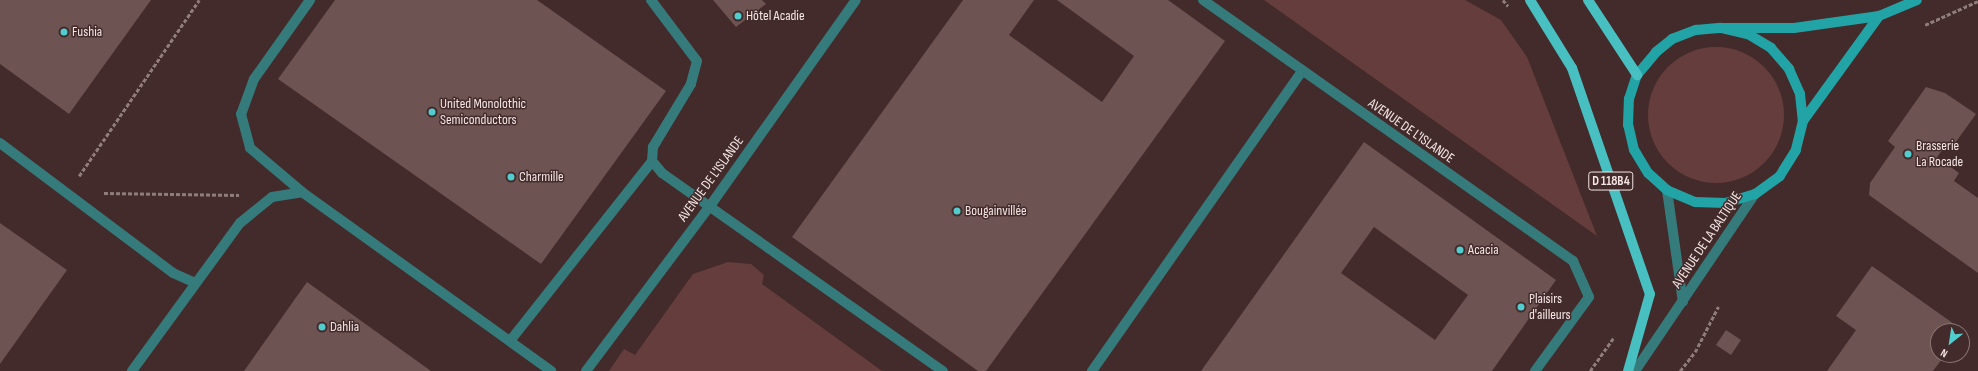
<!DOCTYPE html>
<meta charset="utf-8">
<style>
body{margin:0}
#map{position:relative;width:1978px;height:371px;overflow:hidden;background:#422b2a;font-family:"Sofia Sans Condensed",sans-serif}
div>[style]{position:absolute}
.green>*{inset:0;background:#663d3d}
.round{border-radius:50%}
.building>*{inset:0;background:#6d5352}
.path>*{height:2.5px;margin-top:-1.25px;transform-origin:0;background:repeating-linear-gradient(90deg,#907c7b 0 4px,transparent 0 6px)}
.lane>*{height:10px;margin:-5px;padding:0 5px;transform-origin:5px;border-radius:5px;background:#367b7c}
.street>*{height:10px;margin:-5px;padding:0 5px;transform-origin:5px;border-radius:5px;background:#367b7c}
.secondary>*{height:10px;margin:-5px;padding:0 5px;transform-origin:5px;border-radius:5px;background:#22a4a6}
.primary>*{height:10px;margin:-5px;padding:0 5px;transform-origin:5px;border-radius:5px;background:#48bfc1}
.dots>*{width:11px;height:11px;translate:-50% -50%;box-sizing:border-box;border:2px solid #422b2a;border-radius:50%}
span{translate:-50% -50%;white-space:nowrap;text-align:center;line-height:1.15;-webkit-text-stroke:3px #422b2a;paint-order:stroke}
.shield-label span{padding:1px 3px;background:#422b2a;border:1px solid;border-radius:3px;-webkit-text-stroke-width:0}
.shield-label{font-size:13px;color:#f6e6e6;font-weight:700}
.poi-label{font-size:14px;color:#f6e6e6}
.left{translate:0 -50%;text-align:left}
.street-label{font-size:14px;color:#f6e6e6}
.north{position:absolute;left:1930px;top:323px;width:40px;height:40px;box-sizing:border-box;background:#422b2a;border:1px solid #8a7675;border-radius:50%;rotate:210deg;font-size:11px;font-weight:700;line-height:16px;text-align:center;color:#f6e6e6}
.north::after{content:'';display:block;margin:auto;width:14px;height:18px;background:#52cdcf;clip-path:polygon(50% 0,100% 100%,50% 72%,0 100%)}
</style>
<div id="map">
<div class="green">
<div style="clip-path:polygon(1264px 0,1465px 0,1501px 20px,1527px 57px,1597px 236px)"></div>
<div class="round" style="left:1648px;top:47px;width:136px;height:136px"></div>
<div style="clip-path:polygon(728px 262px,751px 264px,764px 275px,762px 284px,882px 371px,609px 371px,624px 349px,635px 355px,693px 274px)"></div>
</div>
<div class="building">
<div style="clip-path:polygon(0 0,151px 0,69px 114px,0 64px)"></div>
<div style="clip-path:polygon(335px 0,537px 0,666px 91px,541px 264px,278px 79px)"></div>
<div style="clip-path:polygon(713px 0,762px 0,766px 4px,736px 27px)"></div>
<div style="clip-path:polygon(963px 0,1034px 0,1009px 35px,1102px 102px,1134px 56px,1057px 0,1168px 0,1225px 41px,986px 371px,978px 371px,792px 237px)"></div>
<div style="clip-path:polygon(1926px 87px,1945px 93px,1976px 114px,1953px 146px,1947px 144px,1937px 157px,1959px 173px,1954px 181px,1978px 198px,1978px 273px,1869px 195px,1870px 183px,1895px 147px,1888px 141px)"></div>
<div style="clip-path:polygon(evenodd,1364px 142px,1556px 280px,1492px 371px,1201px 371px,1364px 142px,1374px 227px,1468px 295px,1435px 340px,1341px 273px,1374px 227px)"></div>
<div style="clip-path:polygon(0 223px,67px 270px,0 364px)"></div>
<div style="clip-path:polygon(1872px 266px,1964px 331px,1938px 331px,1938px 355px,1945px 355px,1933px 371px,1827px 371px,1856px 330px,1836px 316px)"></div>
<div style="clip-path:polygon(307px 282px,431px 371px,244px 371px)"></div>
<div style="clip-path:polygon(1726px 330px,1741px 340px,1731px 355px,1716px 345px)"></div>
</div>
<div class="path">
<div style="left:1503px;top:0;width:8px;rotate:50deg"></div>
<div style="left:1925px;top:25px;width:58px;rotate:-24.4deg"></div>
<div style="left:79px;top:176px;width:213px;rotate:-55.7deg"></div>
<div style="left:104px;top:193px;width:135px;rotate:0.8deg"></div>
<div style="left:1590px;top:371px;width:42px;rotate:-54.8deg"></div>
<div style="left:1680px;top:371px;width:24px;rotate:-52deg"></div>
<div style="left:1695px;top:352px;width:51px;rotate:-62.9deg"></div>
</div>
<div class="lane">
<div style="left:310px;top:0;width:97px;rotate:125.3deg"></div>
<div style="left:254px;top:79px;width:37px;rotate:110deg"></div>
<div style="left:241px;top:114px;width:35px;rotate:75deg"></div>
<div style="left:250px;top:148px;width:68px;rotate:40.2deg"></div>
<div style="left:302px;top:192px;width:307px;rotate:35.7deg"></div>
<div style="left:651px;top:0;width:76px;rotate:53deg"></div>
<div style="left:697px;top:61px;width:24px;rotate:105deg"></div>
<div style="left:691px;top:84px;width:74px;rotate:121.1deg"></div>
<div style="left:653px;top:147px;width:14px;rotate:94deg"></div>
<div style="left:652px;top:161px;width:16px;rotate:50deg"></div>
<div style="left:662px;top:173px;width:344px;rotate:35.2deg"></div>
<div style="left:1203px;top:0;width:453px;rotate:35.2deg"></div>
<div style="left:1573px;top:261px;width:39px;rotate:66deg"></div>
<div style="left:1589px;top:297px;width:92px;rotate:126.1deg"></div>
<div style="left:0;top:143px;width:216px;rotate:36.9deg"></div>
<div style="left:173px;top:273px;width:24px;rotate:24deg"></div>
<div style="left:510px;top:341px;width:229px;rotate:-51.7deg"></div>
<div style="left:132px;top:371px;width:183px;rotate:-53.9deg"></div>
<div style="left:240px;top:223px;width:41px;rotate:-39.1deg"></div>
<div style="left:272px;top:197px;width:30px;rotate:-9deg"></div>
<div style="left:586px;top:371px;width:206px;rotate:-53.1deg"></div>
<div style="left:710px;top:206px;width:252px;rotate:-54.7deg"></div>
<div style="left:1092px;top:371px;width:365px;rotate:-55deg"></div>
</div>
<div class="street">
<div style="left:1667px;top:190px;width:113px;rotate:81.9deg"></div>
<div style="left:1635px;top:371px;width:214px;rotate:-55.9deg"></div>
</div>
<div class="secondary">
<div style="left:1721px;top:28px;width:28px;rotate:13deg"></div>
<div style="left:1748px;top:34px;width:27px;rotate:31deg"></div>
<div style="left:1771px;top:48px;width:28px;rotate:49deg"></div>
<div style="left:1789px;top:69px;width:27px;rotate:66deg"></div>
<div style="left:1800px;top:94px;width:27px;rotate:84deg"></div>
<div style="left:1803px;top:121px;width:30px;rotate:104deg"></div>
<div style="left:1796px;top:150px;width:31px;rotate:122deg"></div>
<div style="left:1780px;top:176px;width:31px;rotate:144deg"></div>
<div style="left:1755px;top:194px;width:30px;rotate:163deg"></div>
<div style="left:1726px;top:203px;width:31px;rotate:-178deg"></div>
<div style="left:1695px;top:202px;width:30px;rotate:-157deg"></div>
<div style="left:1667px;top:190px;width:25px;rotate:-138deg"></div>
<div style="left:1648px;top:173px;width:27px;rotate:-121deg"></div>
<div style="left:1634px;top:150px;width:26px;rotate:-103deg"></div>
<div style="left:1628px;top:125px;width:26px;rotate:-88deg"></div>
<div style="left:1629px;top:99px;width:25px;rotate:-72deg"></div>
<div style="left:1637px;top:75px;width:30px;rotate:-50deg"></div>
<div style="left:1656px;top:52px;width:21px;rotate:-39deg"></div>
<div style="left:1672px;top:39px;width:26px;rotate:-21deg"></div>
<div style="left:1696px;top:30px;width:25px;rotate:-5deg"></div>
<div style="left:1721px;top:28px;width:73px"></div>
<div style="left:1794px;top:28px;width:86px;rotate:-8deg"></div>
<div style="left:1879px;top:16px;width:41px;rotate:-22.8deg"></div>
<div style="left:1803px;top:121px;width:130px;rotate:-54.1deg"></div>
</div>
<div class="primary">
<div style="left:1530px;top:0;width:80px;rotate:58.3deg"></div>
<div style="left:1572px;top:68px;width:239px;rotate:71deg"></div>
<div style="left:1650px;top:294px;width:80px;rotate:105.9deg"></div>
<div style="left:1588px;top:0;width:90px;rotate:56.8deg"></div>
</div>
<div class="dots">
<div style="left:738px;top:16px;background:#52cdcf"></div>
<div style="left:64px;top:32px;background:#52cdcf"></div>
<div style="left:432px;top:112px;background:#52cdcf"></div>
<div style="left:1908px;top:154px;background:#52cdcf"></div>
<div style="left:511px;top:177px;background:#52cdcf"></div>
<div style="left:957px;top:211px;background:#52cdcf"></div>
<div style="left:1460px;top:250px;background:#52cdcf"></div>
<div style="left:1521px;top:307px;background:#52cdcf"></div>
<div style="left:322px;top:327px;background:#52cdcf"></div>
</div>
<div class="shield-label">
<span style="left:1611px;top:181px">D 118B4</span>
</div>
<div class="poi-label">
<span class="left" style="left:746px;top:16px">Hôtel Acadie</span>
<span class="left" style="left:72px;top:32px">Fushia</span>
<span class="left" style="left:440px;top:112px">United Monolothic<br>Semiconductors</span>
<span class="left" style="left:1916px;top:154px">Brasserie<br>La Rocade</span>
<span class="left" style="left:519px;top:177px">Charmille</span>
<span class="left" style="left:965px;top:211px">Bougainvillée</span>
<span class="left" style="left:1468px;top:250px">Acacia</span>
<span class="left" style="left:1529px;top:307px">Plaisirs<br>d'ailleurs</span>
<span class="left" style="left:330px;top:327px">Dahlia</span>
</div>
<div class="street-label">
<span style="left:1411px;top:131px;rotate:35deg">AVENUE DE L'ISLANDE</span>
<span style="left:711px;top:179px;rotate:-54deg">AVENUE DE L'ISLANDE</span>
<span style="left:1707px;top:240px;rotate:-56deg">AVENUE DE LA BALTIQUE</span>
</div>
<div class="north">N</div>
</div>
